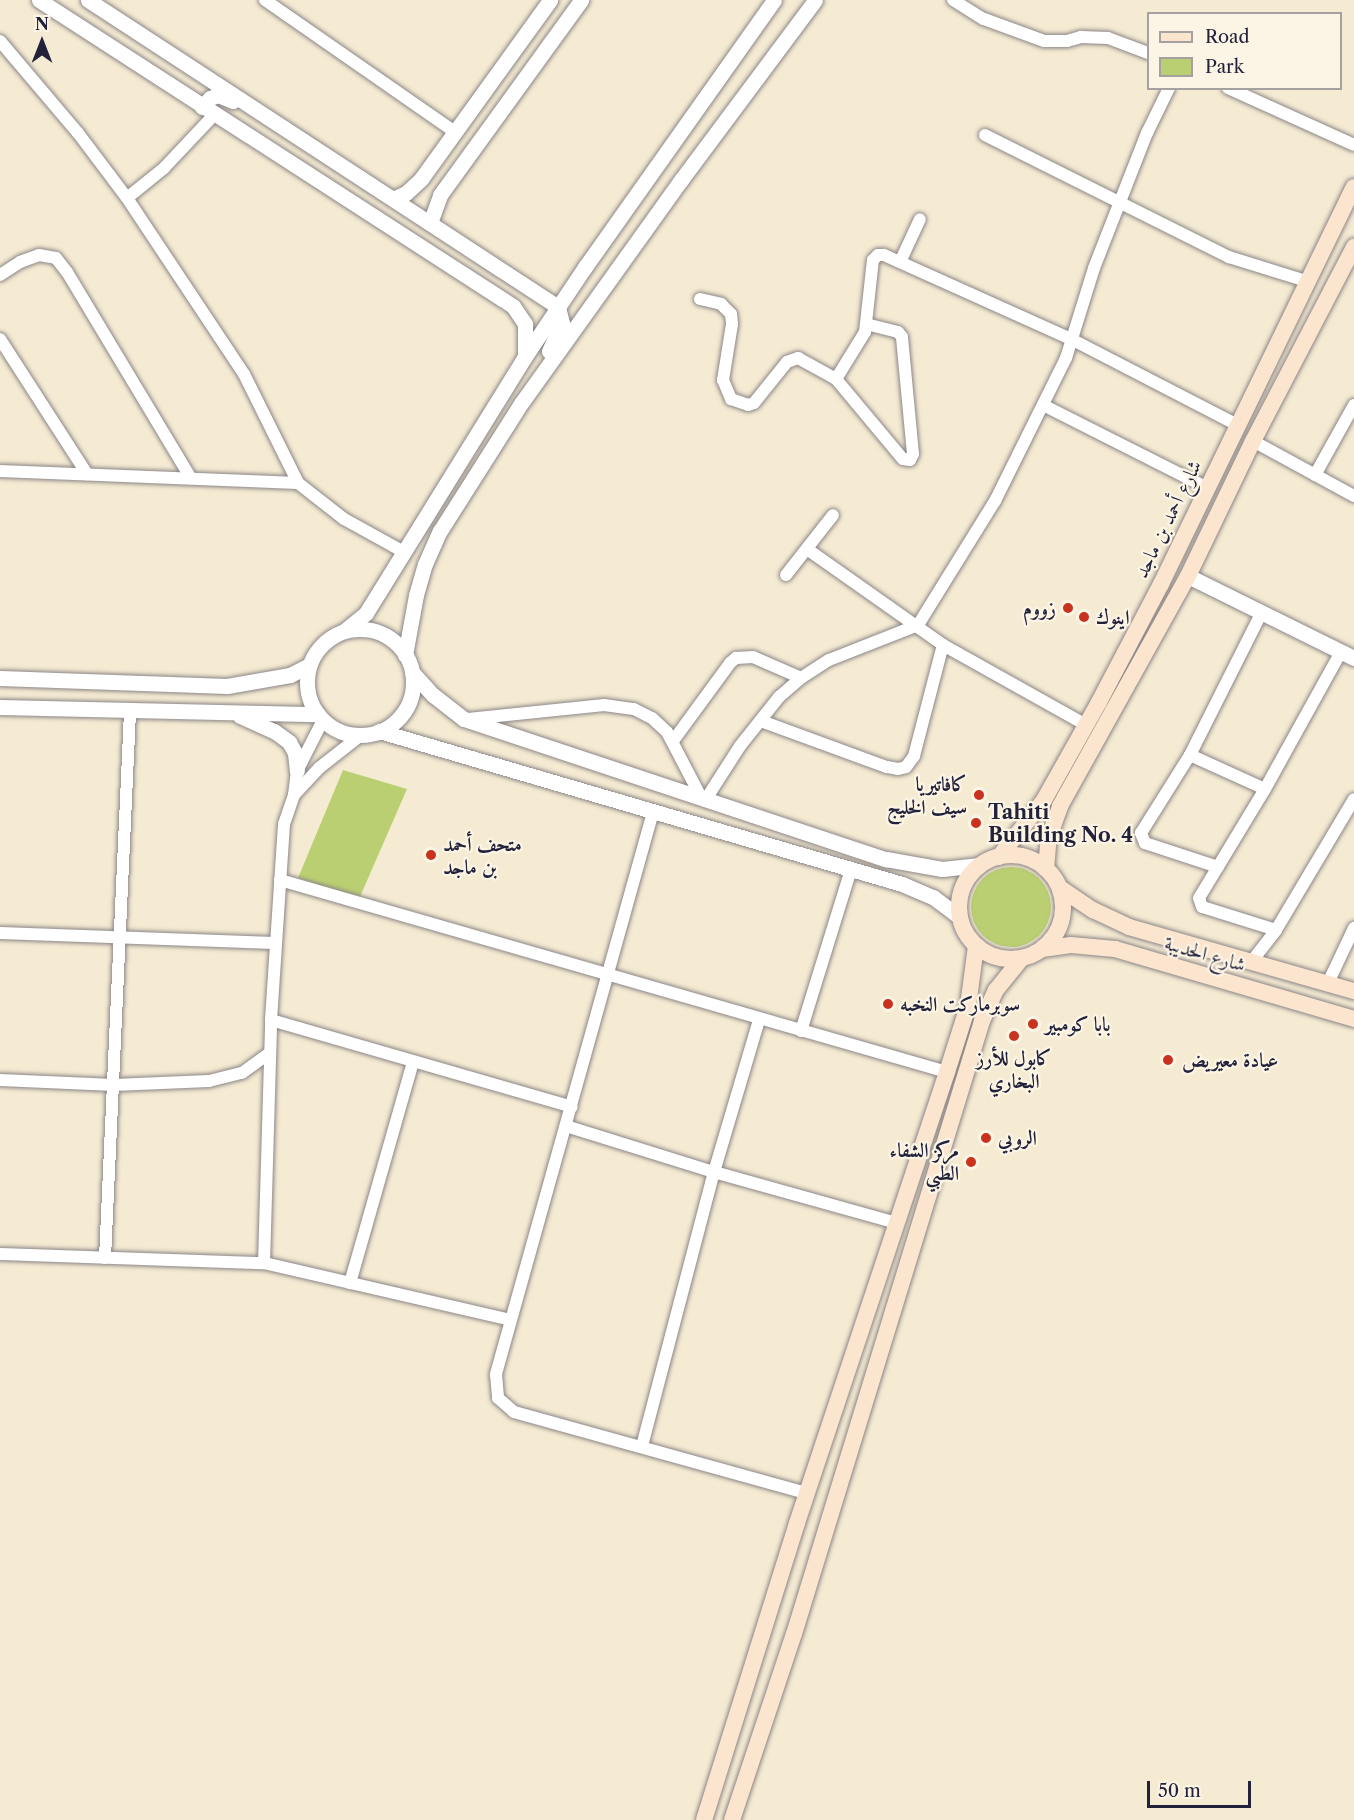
<!DOCTYPE html>
<meta charset="utf-8">
<style>
body{margin:0}
#map{position:relative;width:1354px;height:1820px;overflow:hidden;background:#f5ebd3;font-family:"Libre Caslon Text",Amiri,serif}
div>[style]{position:absolute}
.green>*{inset:0;background:#bacf72}
.round{border-radius:50%}
.roads{filter:drop-shadow(0 0 2px #8c8687) drop-shadow(0 0 2px #8c8687)}
.minor>*{height:12px;margin:-6px;padding:0 6px;transform-origin:6px;border-radius:6px;background:#fff}
.tertiary>*{height:15px;margin:-7.5px;padding:0 7.5px;transform-origin:7.5px;border-radius:7.5px;background:#fff}
.tertiary>.ring{margin:-7.5px;padding:0;box-sizing:content-box;background:none;border:15px solid #fff;border-radius:50%}
.secondary>*{height:16px;margin:-8px;padding:0 8px;transform-origin:8px;border-radius:8px;background:#fce5cf}
.secondary>.ring{margin:-8px;padding:0;box-sizing:content-box;background:none;border:16px solid #fce5cf;border-radius:50%}
.dots>*{width:16px;height:16px;translate:-50% -50%;box-sizing:border-box;border:3px solid #fcf5e5;border-radius:50%}
span{translate:-50% -50%;white-space:nowrap;text-align:center;line-height:1.15;-webkit-text-stroke:4.5px #fcf5e5;paint-order:stroke}
.street-label{font-size:20px;color:#22223b}
.poi-label{font-size:20px;color:#22223b;font-weight:700}
.right{translate:-100% -50%;text-align:right}
.left{translate:0 -50%;text-align:left}
.legend{position:absolute;left:1147px;top:12px;width:195px;height:78px;box-sizing:border-box;background:#fcf5e5;border:2px solid #a5a1a1;margin:0;padding:8px 10px;list-style:none;font-size:18px;color:#22223b}
.legend li{display:flex;align-items:center;gap:12px;height:30px}
.legend b{width:30px;border:2px solid #a5a1a1}
.north{position:absolute;left:12px;top:12px;width:60px;height:60px;-webkit-text-stroke:4px #fcf5e5;paint-order:stroke;rotate:0deg;font-size:16px;font-weight:700;line-height:24px;text-align:center;color:#22223b}
.north::after{content:'';display:block;margin:auto;width:21px;height:27px;background:#22223b;clip-path:polygon(50% 0,100% 100%,50% 72%,0 100%)}
.scale{position:absolute;left:1147px;top:1781px;width:104px;height:27px;box-sizing:border-box;border:3px solid #22223b;border-top:0;padding-left:8px;font-size:18px;line-height:21px;white-space:nowrap;color:#22223b;-webkit-text-stroke:4px #fcf5e5;paint-order:stroke}
</style>
<div id="map">
<div class="green">
<div style="clip-path:polygon(343px 770px,407px 789px,359px 899px,298px 878px)"></div>
<div class="round" style="left:971px;top:867px;width:80px;height:80px"></div>
</div>
<div class="roads">
<div class="minor">
<div style="left:265px;top:0;width:231px;rotate:34.8deg"></div>
<div style="left:953px;top:0;width:36px;rotate:32deg"></div>
<div style="left:984px;top:19px;width:64px;rotate:20.1deg"></div>
<div style="left:1044px;top:41px;width:23px"></div>
<div style="left:1067px;top:41px;width:15px;rotate:-16deg"></div>
<div style="left:1081px;top:37px;width:27px;rotate:2deg"></div>
<div style="left:1108px;top:38px;width:43px;rotate:20.6deg"></div>
<div style="left:0;top:41px;width:121px;rotate:49.7deg"></div>
<div style="left:78px;top:133px;width:81px;rotate:53deg"></div>
<div style="left:127px;top:198px;width:211px;rotate:56.4deg"></div>
<div style="left:244px;top:374px;width:122px;rotate:63.6deg"></div>
<div style="left:298px;top:483px;width:58px;rotate:38deg"></div>
<div style="left:344px;top:519px;width:66px;rotate:28.9deg"></div>
<div style="left:1228px;top:88px;width:138px;rotate:24.3deg"></div>
<div style="left:985px;top:135px;width:273px;rotate:26.6deg"></div>
<div style="left:1229px;top:257px;width:81px;rotate:17.3deg"></div>
<div style="left:127px;top:198px;width:48px;rotate:-39deg"></div>
<div style="left:164px;top:168px;width:73px;rotate:-46.7deg"></div>
<div style="left:900px;top:262px;width:47px;rotate:-65.1deg"></div>
<div style="left:0;top:275px;width:24px;rotate:-33deg"></div>
<div style="left:20px;top:262px;width:20px;rotate:-20deg"></div>
<div style="left:39px;top:255px;width:17px;rotate:10deg"></div>
<div style="left:56px;top:258px;width:18px;rotate:52deg"></div>
<div style="left:67px;top:272px;width:240px;rotate:59deg"></div>
<div style="left:700px;top:299px;width:22px;rotate:13deg"></div>
<div style="left:721px;top:304px;width:14px;rotate:45deg"></div>
<div style="left:731px;top:314px;width:10px;rotate:84deg"></div>
<div style="left:732px;top:324px;width:57px;rotate:99.1deg"></div>
<div style="left:723px;top:380px;width:21px;rotate:67deg"></div>
<div style="left:731px;top:399px;width:18px;rotate:19deg"></div>
<div style="left:748px;top:405px;width:6px;rotate:-18deg"></div>
<div style="left:754px;top:403px;width:53px;rotate:-51.2deg"></div>
<div style="left:787px;top:362px;width:12px;rotate:-20deg"></div>
<div style="left:798px;top:358px;width:43px;rotate:28.9deg"></div>
<div style="left:836px;top:379px;width:104px;rotate:50.1deg"></div>
<div style="left:903px;top:459px;width:7px;rotate:8deg"></div>
<div style="left:910px;top:460px;width:7px;rotate:-63deg"></div>
<div style="left:913px;top:454px;width:118px;rotate:-95.4deg"></div>
<div style="left:902px;top:337px;width:6px;rotate:-129deg"></div>
<div style="left:898px;top:332px;width:32px;rotate:-166deg"></div>
<div style="left:0;top:339px;width:161px;rotate:57.2deg"></div>
<div style="left:836px;top:379px;width:55px;rotate:-58.3deg"></div>
<div style="left:865px;top:332px;width:72px;rotate:-83.7deg"></div>
<div style="left:873px;top:260px;width:7px;rotate:-45deg"></div>
<div style="left:878px;top:255px;width:6px"></div>
<div style="left:884px;top:255px;width:205px;rotate:24.2deg"></div>
<div style="left:1071px;top:339px;width:186px;rotate:27.3deg"></div>
<div style="left:1043px;top:405px;width:184px;rotate:26.8deg"></div>
<div style="left:1253px;top:441px;width:115px;rotate:28.6deg"></div>
<div style="left:0;top:471px;width:298px;rotate:2.3deg"></div>
<div style="left:1315px;top:475px;width:80px;rotate:-60.9deg"></div>
<div style="left:807px;top:549px;width:166px;rotate:35.2deg"></div>
<div style="left:943px;top:645px;width:164px;rotate:29.2deg"></div>
<div style="left:786px;top:575px;width:76px;rotate:-51.9deg"></div>
<div style="left:468px;top:719px;width:137px;rotate:-5.9deg"></div>
<div style="left:604px;top:705px;width:30px;rotate:8deg"></div>
<div style="left:634px;top:709px;width:20px;rotate:27deg"></div>
<div style="left:652px;top:718px;width:21px;rotate:43deg"></div>
<div style="left:667px;top:732px;width:73px;rotate:62.4deg"></div>
<div style="left:761px;top:721px;width:134px;rotate:20.1deg"></div>
<div style="left:887px;top:767px;width:11px;rotate:10deg"></div>
<div style="left:898px;top:769px;width:8px;rotate:-14deg"></div>
<div style="left:906px;top:767px;width:14px;rotate:-54deg"></div>
<div style="left:914px;top:756px;width:115px;rotate:-75.4deg"></div>
<div style="left:673px;top:741px;width:97px;rotate:-53.8deg"></div>
<div style="left:730px;top:663px;width:8px;rotate:-40deg"></div>
<div style="left:736px;top:658px;width:17px;rotate:-3deg"></div>
<div style="left:753px;top:657px;width:52px;rotate:23.6deg"></div>
<div style="left:1190px;top:755px;width:82px;rotate:24.4deg"></div>
<div style="left:294px;top:795px;width:24px;rotate:-83deg"></div>
<div style="left:297px;top:771px;width:57px;rotate:-63deg"></div>
<div style="left:706px;top:799px;width:63px;rotate:-57.3deg"></div>
<div style="left:740px;top:746px;width:63px;rotate:-51.5deg"></div>
<div style="left:779px;top:697px;width:29px;rotate:-41deg"></div>
<div style="left:801px;top:678px;width:33px;rotate:-33deg"></div>
<div style="left:829px;top:660px;width:96px;rotate:-21.5deg"></div>
<div style="left:918px;top:625px;width:146px;rotate:-58.2deg"></div>
<div style="left:995px;top:501px;width:160px;rotate:-63.6deg"></div>
<div style="left:1066px;top:358px;width:94px;rotate:-72.7deg"></div>
<div style="left:1094px;top:268px;width:145px;rotate:-68.6deg"></div>
<div style="left:1147px;top:133px;width:50px;rotate:-63.9deg"></div>
<div style="left:653px;top:812px;width:584px;rotate:105.61deg"></div>
<div style="left:496px;top:1374px;width:24px;rotate:85deg"></div>
<div style="left:498px;top:1398px;width:21px;rotate:41deg"></div>
<div style="left:514px;top:1412px;width:304px;rotate:15.5deg"></div>
<div style="left:1218px;top:867px;width:77px;rotate:-161.8deg"></div>
<div style="left:1145px;top:843px;width:11px;rotate:-112deg"></div>
<div style="left:1141px;top:833px;width:92px;rotate:-57.9deg"></div>
<div style="left:1190px;top:755px;width:160px;rotate:-63.3deg"></div>
<div style="left:280px;top:880px;width:694px;rotate:16.06deg"></div>
<div style="left:1276px;top:930px;width:77px;rotate:-162.7deg"></div>
<div style="left:1202px;top:907px;width:9px;rotate:-108deg"></div>
<div style="left:1199px;top:898px;width:127px;rotate:-58.8deg"></div>
<div style="left:1265px;top:789px;width:157px;rotate:-61deg"></div>
<div style="left:0;top:933px;width:275px;rotate:2.1deg"></div>
<div style="left:1252px;top:961px;width:39px;rotate:-52deg"></div>
<div style="left:1276px;top:930px;width:152px;rotate:-59.2deg"></div>
<div style="left:1328px;top:983px;width:61px;rotate:-64.7deg"></div>
<div style="left:271px;top:1020px;width:313px;rotate:16.1deg"></div>
<div style="left:801px;top:1031px;width:170px;rotate:-72.8deg"></div>
<div style="left:0;top:1080px;width:114px;rotate:2.5deg"></div>
<div style="left:114px;top:1085px;width:95px;rotate:-2.4deg"></div>
<div style="left:209px;top:1081px;width:34px;rotate:-14deg"></div>
<div style="left:242px;top:1073px;width:34px;rotate:-36deg"></div>
<div style="left:566px;top:1126px;width:155px;rotate:17.3deg"></div>
<div style="left:714px;top:1172px;width:190px;rotate:15.6deg"></div>
<div style="left:0;top:1254px;width:264px;rotate:2deg"></div>
<div style="left:264px;top:1263px;width:253px;rotate:13deg"></div>
<div style="left:105px;top:1258px;width:548px;rotate:-87.38deg"></div>
<div style="left:264px;top:1263px;width:243px;rotate:-88.3deg"></div>
<div style="left:271px;top:1020px;width:196px;rotate:-86.2deg"></div>
<div style="left:284px;top:824px;width:31px;rotate:-71deg"></div>
<div style="left:294px;top:795px;width:37px;rotate:-47deg"></div>
<div style="left:319px;top:768px;width:53px;rotate:-38.2deg"></div>
<div style="left:350px;top:1283px;width:230px;rotate:-74.1deg"></div>
<div style="left:642px;top:1446px;width:283px;rotate:-75.3deg"></div>
<div style="left:714px;top:1172px;width:159px;rotate:-73.5deg"></div>
</div>
<div class="tertiary">
<div style="left:39px;top:0;width:564px;rotate:32.85deg"></div>
<div style="left:513px;top:306px;width:22px;rotate:56deg"></div>
<div style="left:525px;top:324px;width:28px;rotate:90deg"></div>
<div style="left:88px;top:0;width:561px;rotate:33.15deg"></div>
<div style="left:558px;top:307px;width:16px;rotate:76deg"></div>
<div style="left:562px;top:323px;width:31px;rotate:115deg"></div>
<div style="left:202px;top:107px;width:12px;rotate:-48deg"></div>
<div style="left:210px;top:98px;width:9px;rotate:-21deg"></div>
<div style="left:218px;top:95px;width:16px;rotate:22deg"></div>
<div style="left:393px;top:199px;width:14px;rotate:-25deg"></div>
<div style="left:406px;top:193px;width:21px;rotate:-43deg"></div>
<div style="left:421px;top:179px;width:221px;rotate:-54.2deg"></div>
<div style="left:430px;top:223px;width:30px;rotate:-70deg"></div>
<div style="left:440px;top:195px;width:241px;rotate:-54.1deg"></div>
<div style="left:1188px;top:576px;width:185px;rotate:26.3deg"></div>
<div class="ring" style="left:307px;top:629px;width:91px;height:91px"></div>
<div style="left:344px;top:631px;width:28px;rotate:-39deg"></div>
<div style="left:366px;top:613px;width:300px;rotate:-58.2deg"></div>
<div style="left:524px;top:358px;width:110px;rotate:-56.2deg"></div>
<div style="left:585px;top:267px;width:327px;rotate:-54.7deg"></div>
<div style="left:405px;top:655px;width:61px;rotate:-79.6deg"></div>
<div style="left:416px;top:595px;width:32px;rotate:-74deg"></div>
<div style="left:425px;top:564px;width:36px;rotate:-66deg"></div>
<div style="left:440px;top:531px;width:153px;rotate:-57.6deg"></div>
<div style="left:522px;top:402px;width:273px;rotate:-54.4deg"></div>
<div style="left:681px;top:180px;width:224px;rotate:-53.3deg"></div>
<div style="left:412px;top:672px;width:31px;rotate:48deg"></div>
<div style="left:433px;top:695px;width:39px;rotate:38deg"></div>
<div style="left:464px;top:719px;width:445px;rotate:18.4deg"></div>
<div style="left:886px;top:859px;width:57px;rotate:10.1deg"></div>
<div style="left:942px;top:869px;width:38px;rotate:-6deg"></div>
<div style="left:0;top:678px;width:227px;rotate:2deg"></div>
<div style="left:227px;top:686px;width:64px;rotate:-9.9deg"></div>
<div style="left:290px;top:675px;width:22px;rotate:-27deg"></div>
<div style="left:0;top:707px;width:318px;rotate:1.3deg"></div>
<div style="left:240px;top:716px;width:37px;rotate:24deg"></div>
<div style="left:274px;top:731px;width:19px;rotate:36deg"></div>
<div style="left:289px;top:742px;width:13px;rotate:61deg"></div>
<div style="left:295px;top:753px;width:18px;rotate:84deg"></div>
<div style="left:379px;top:731px;width:545px;rotate:16.31deg"></div>
<div style="left:902px;top:884px;width:34px;rotate:23deg"></div>
<div style="left:933px;top:897px;width:34px;rotate:37deg"></div>
</div>
<div class="secondary">
<div class="ring" style="left:959px;top:855px;width:88px;height:88px"></div>
<div style="left:999px;top:857px;width:73px;rotate:-51.7deg"></div>
<div style="left:1044px;top:800px;width:112px;rotate:-60.7deg"></div>
<div style="left:1099px;top:702px;width:133px;rotate:-62.3deg"></div>
<div style="left:1161px;top:584px;width:441px;rotate:-64.1deg"></div>
<div style="left:1046px;top:869px;width:32px;rotate:-85deg"></div>
<div style="left:1049px;top:837px;width:33px;rotate:-70deg"></div>
<div style="left:1060px;top:806px;width:263px;rotate:-60.9deg"></div>
<div style="left:1188px;top:576px;width:150px;rotate:-64.3deg"></div>
<div style="left:1253px;top:441px;width:219px;rotate:-62.5deg"></div>
<div style="left:1060px;top:888px;width:40px;rotate:34deg"></div>
<div style="left:1093px;top:910px;width:40px;rotate:25deg"></div>
<div style="left:1129px;top:927px;width:234px;rotate:15.9deg"></div>
<div style="left:1042px;top:949px;width:29px;rotate:-8deg"></div>
<div style="left:1071px;top:945px;width:44px;rotate:5.2deg"></div>
<div style="left:1115px;top:949px;width:249px;rotate:16.3deg"></div>
<div style="left:704px;top:1820px;width:311px;rotate:-72.6deg"></div>
<div style="left:797px;top:1523px;width:475px;rotate:-71.6deg"></div>
<div style="left:947px;top:1072px;width:69px;rotate:-72.3deg"></div>
<div style="left:968px;top:1006px;width:61px;rotate:-82.4deg"></div>
<div style="left:732px;top:1820px;width:196px;rotate:-71.6deg"></div>
<div style="left:794px;top:1634px;width:641px;rotate:-72.95deg"></div>
<div style="left:982px;top:1021px;width:34px;rotate:-66deg"></div>
<div style="left:996px;top:990px;width:40px;rotate:-51deg"></div>
</div>
</div>
<div class="dots">
<div style="left:1068px;top:608px;background:#c8321e"></div>
<div style="left:1084px;top:617px;background:#c8321e"></div>
<div style="left:979px;top:795px;background:#c8321e"></div>
<div style="left:976px;top:823px;background:#c8321e"></div>
<div style="left:431px;top:855px;background:#c8321e"></div>
<div style="left:888px;top:1004px;background:#c8321e"></div>
<div style="left:1033px;top:1024px;background:#c8321e"></div>
<div style="left:1014px;top:1036px;background:#c8321e"></div>
<div style="left:1168px;top:1060px;background:#c8321e"></div>
<div style="left:986px;top:1138px;background:#c8321e"></div>
<div style="left:971px;top:1162px;background:#c8321e"></div>
</div>
<div class="street-label">
<span style="left:1168px;top:519px;rotate:-64deg">شارع أحمد بن ماجد</span>
<span style="left:1205px;top:954px;rotate:16deg">شارع الحديبة</span>
</div>
<div class="poi-label">
<span class="right" style="left:1056px;top:608px">زووم</span>
<span class="left" style="left:1096px;top:617px">اينوك</span>
<span class="right" style="left:967px;top:796px">كافاتيريا<br>سيف الخليج</span>
<span class="left" style="left:988px;top:824px">Tahiti<br>Building No. 4</span>
<span class="left" style="left:443px;top:856px">متحف أحمد<br>بن ماجد</span>
<span class="left" style="left:900px;top:1004px">سوبرماركت النخبه</span>
<span class="left" style="left:1045px;top:1024px">بابا كومبير</span>
<span style="left:1014px;top:1070px">كابول للأرز<br>البخاري</span>
<span class="left" style="left:1182px;top:1060px">عيادة معيريض</span>
<span class="left" style="left:998px;top:1138px">الروبي</span>
<span class="right" style="left:959px;top:1162px">مركز الشفاء<br>الطبي</span>
</div>
<ul class="legend">
<li><b style="height:8px;background:#fce5cf"></b>Road</li>
<li><b style="height:16px;background:#bacf72"></b>Park</li>
</ul>
<div class="north">N</div>
<div class="scale">50 m</div>
</div>
